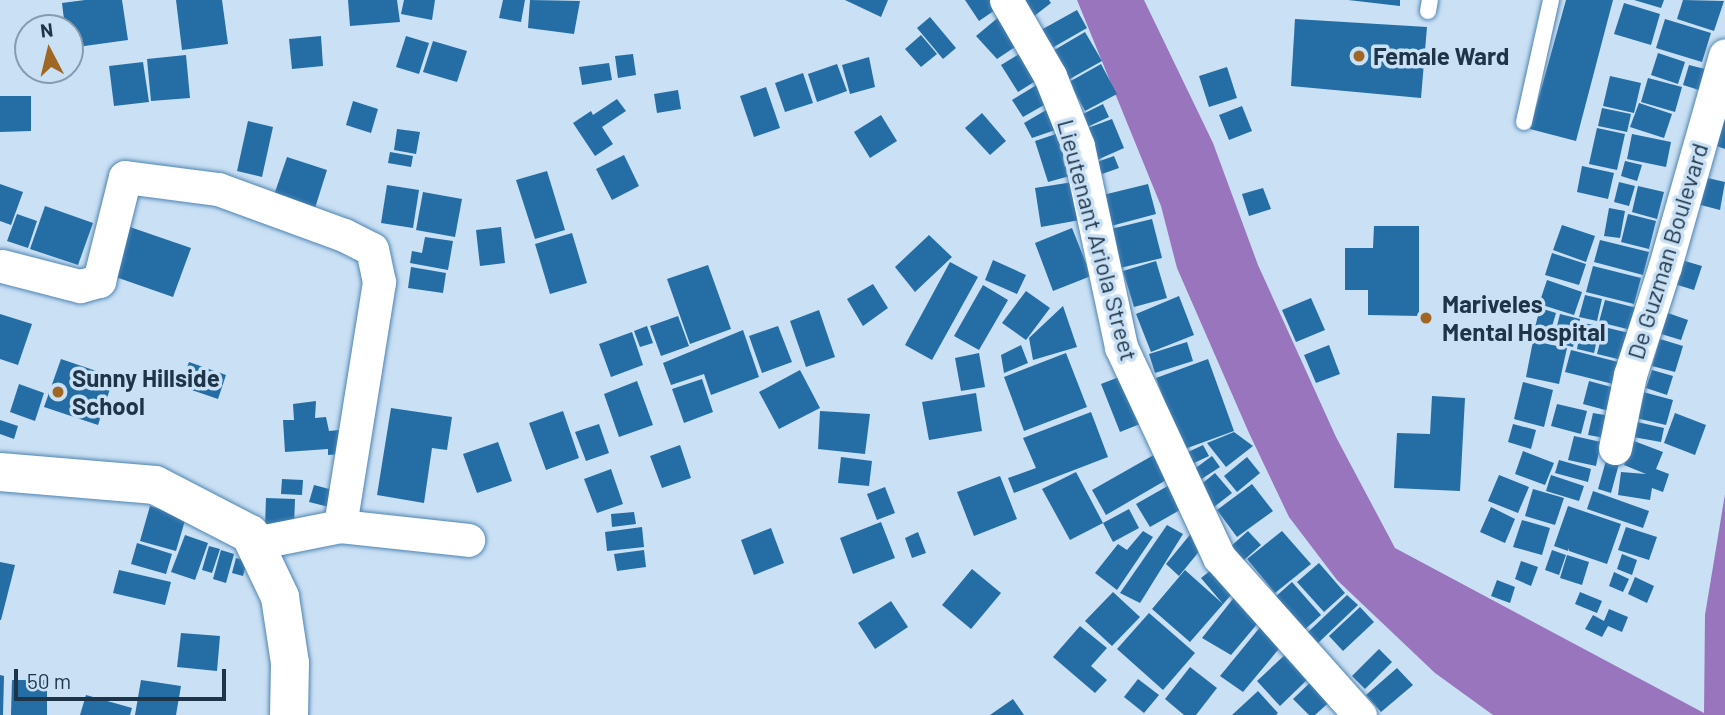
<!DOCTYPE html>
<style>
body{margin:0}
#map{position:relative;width:1725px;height:715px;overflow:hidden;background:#cae0f4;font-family:Barlow,sans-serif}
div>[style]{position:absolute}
.water>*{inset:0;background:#9975bd}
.building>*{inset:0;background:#256da5}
.roads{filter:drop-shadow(0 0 2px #4e84b3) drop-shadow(0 0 2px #4e84b3)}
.service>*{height:16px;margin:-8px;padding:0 8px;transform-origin:8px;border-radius:8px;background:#fff}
.minor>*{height:33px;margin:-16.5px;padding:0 16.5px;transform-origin:16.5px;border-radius:16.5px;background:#fff}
.secondary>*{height:38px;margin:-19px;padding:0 19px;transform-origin:19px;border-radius:19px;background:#fff}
.dots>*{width:19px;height:19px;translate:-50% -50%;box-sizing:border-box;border:4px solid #cae0f4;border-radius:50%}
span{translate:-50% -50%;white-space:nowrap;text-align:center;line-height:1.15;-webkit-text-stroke:7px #cae0f4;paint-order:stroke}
.poi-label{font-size:24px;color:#1e3549;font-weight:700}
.left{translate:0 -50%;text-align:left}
.street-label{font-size:24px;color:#1e3549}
.north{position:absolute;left:14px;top:14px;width:70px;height:70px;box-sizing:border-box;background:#cae0f4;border:2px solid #859cb0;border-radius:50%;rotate:353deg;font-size:19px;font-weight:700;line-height:28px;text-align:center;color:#1e3549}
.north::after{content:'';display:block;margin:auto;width:24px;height:32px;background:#a06724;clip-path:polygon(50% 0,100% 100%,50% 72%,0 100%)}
.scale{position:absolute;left:14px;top:669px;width:212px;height:32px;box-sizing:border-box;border:4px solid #1e3549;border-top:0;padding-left:9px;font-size:21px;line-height:24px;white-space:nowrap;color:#1e3549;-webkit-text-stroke:5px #cae0f4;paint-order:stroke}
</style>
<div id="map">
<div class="water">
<div style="clip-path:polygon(1077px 0,1144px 0,1213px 143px,1258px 265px,1336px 437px,1395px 548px,1704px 713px,1705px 615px,1725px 494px,1725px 715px,1493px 715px,1435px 673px,1337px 580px,1289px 517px,1249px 433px,1177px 268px,1161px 206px)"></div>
</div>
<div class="building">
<div style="clip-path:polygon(85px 0,122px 0,128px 40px,70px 48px,70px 28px,65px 28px,62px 3px)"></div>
<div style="clip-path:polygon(176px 0,222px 0,228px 44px,182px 50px)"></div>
<div style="clip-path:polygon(348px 0,397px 0,400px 22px,350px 26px)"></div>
<div style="clip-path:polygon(404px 0,435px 0,432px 20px,401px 14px)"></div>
<div style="clip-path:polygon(503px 0,525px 0,521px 22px,499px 18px)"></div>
<div style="clip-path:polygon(530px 0,580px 1px,574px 34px,528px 28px)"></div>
<div style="clip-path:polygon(845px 0,888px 0,881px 17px)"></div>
<div style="clip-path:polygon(965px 0,992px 0,998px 8px,979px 21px)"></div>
<div style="clip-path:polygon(1020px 0,1049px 0,1051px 3px,1033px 17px)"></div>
<div style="clip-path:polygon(1348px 0,1400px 0,1400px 6px)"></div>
<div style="clip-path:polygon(1566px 0,1613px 0,1576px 141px,1530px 129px)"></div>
<div style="clip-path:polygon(1634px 0,1664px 0,1661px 8px)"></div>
<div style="clip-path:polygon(1683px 0,1724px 1px,1714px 31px,1677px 19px)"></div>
<div style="clip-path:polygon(1624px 3px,1660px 14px,1651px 45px,1614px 34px)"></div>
<div style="clip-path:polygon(1077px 10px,1087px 28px,1052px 48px,1041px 30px)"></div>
<div style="clip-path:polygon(1000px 16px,1021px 43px,997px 59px,976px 36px)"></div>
<div style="clip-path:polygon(930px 17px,956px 48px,943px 59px,917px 28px)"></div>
<div style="clip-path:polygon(1295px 19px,1427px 27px,1421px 98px,1291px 86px)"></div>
<div style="clip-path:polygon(1665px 19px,1711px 33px,1702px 62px,1656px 48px)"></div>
<div style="clip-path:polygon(1085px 32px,1102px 61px,1068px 80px,1051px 52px)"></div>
<div style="clip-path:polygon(921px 35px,937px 54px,921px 67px,905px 49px)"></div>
<div style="clip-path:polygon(321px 36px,323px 66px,292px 69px,289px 39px)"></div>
<div style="clip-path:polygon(406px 36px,429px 43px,419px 74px,396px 67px)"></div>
<div style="clip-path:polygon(433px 41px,467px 51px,457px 82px,423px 72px)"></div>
<div style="clip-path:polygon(1026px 50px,1042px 77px,1018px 92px,1001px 65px)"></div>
<div style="clip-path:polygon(1658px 53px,1685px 62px,1678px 84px,1651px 75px)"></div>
<div style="clip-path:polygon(633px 54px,636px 75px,618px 78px,615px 56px)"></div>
<div style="clip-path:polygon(186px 55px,190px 98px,151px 101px,147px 59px)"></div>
<div style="clip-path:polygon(869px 57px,875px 87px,850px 94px,842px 65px)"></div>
<div style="clip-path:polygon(143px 62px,149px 102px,114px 106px,109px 66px)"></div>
<div style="clip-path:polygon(609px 63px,612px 80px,582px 85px,579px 67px)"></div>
<div style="clip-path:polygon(837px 64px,847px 91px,817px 102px,808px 74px)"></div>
<div style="clip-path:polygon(1101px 64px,1117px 94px,1085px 111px,1069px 82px)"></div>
<div style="clip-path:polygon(1689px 65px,1705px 69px,1699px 90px,1683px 85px)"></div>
<div style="clip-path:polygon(1227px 67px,1237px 98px,1209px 107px,1199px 76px)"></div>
<div style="clip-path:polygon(803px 73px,813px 103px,785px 112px,775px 83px)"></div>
<div style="clip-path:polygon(1610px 76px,1641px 83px,1634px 113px,1603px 106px)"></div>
<div style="clip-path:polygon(1648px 78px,1682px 87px,1675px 112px,1641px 102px)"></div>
<div style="clip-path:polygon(1040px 83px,1051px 101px,1023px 117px,1012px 100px)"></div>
<div style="clip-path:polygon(766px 87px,780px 128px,754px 137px,740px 96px)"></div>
<div style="clip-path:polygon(678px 90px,681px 109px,657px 113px,654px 94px)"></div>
<div style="clip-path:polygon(0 96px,31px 96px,31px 131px,0 132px)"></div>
<div style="clip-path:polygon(617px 99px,626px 111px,602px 127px,613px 144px,595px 156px,573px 123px,591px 111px,593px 115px)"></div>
<div style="clip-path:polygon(353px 101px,378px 109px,371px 133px,346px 125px)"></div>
<div style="clip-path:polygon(1639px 103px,1672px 114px,1664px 138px,1630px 127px)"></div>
<div style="clip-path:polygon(1103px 104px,1109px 117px,1085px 128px,1079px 116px)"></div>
<div style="clip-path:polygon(1053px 106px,1064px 127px,1032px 138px,1024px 123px)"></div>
<div style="clip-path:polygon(1242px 106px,1252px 131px,1229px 140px,1219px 115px)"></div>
<div style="clip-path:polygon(1602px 108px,1631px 114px,1627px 132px,1598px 126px)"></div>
<div style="clip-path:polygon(982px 113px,1006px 141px,990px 155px,965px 128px)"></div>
<div style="clip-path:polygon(881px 115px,897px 141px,870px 158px,854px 132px)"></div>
<div style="clip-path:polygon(1714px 116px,1725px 120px,1725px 149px,1705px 142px)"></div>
<div style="clip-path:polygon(1112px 119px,1124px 148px,1097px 160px,1085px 129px)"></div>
<div style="clip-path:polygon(248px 121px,273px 127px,262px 177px,237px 171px)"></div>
<div style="clip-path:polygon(1597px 128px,1625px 134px,1617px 170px,1589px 164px)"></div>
<div style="clip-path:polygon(397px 129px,420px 132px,416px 154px,394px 150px)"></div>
<div style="clip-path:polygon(1065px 131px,1077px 174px,1048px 182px,1035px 141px)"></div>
<div style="clip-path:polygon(1632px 134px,1671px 142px,1666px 167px,1627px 159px)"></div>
<div style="clip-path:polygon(390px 152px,413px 156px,411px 167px,388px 163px)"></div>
<div style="clip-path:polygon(624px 155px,639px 186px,612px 200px,596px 169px)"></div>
<div style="clip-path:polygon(1114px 156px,1119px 168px,1102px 174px,1097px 162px)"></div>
<div style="clip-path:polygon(287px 157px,327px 170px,315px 208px,274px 195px)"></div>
<div style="clip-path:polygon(1625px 161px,1642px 165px,1637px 181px,1621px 176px)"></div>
<div style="clip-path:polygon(1582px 166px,1614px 173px,1608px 199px,1577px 192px)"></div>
<div style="clip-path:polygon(547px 171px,565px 230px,535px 239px,516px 180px)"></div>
<div style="clip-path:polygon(1699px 176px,1725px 182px,1720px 210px,1693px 203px)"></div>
<div style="clip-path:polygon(1073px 182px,1080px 220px,1041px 227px,1035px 188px)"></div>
<div style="clip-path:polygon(1619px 182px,1635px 186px,1629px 206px,1614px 202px)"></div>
<div style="clip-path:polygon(0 184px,23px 192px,11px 225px,0 221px)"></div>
<div style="clip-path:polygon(1148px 184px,1156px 214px,1111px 226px,1103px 195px)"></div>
<div style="clip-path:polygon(387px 185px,419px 190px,413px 228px,381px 223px)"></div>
<div style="clip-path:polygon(1638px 186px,1664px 192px,1657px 219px,1632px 212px)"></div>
<div style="clip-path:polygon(1263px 188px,1271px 209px,1249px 216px,1242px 194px)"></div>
<div style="clip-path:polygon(423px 192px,462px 199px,455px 237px,416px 230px)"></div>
<div style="clip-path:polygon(45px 206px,93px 223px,78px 265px,30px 249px)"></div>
<div style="clip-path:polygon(1609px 208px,1625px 211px,1620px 238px,1604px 236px)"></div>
<div style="clip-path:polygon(17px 214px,37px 221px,28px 248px,7px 241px)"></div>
<div style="clip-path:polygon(1628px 214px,1656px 221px,1649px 249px,1621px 242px)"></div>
<div style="clip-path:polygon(1152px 219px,1162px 258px,1120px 268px,1111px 229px)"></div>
<div style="clip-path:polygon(1562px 225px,1595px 236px,1586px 262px,1553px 250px)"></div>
<div style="clip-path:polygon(127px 226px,191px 248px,173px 297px,110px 275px)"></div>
<div style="clip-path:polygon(1374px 226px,1419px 226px,1419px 316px,1368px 315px,1368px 290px,1345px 290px,1345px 248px,1373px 248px)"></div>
<div style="clip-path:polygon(501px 227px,505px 263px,480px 266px,476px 230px)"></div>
<div style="clip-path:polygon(1072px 228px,1091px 276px,1053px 291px,1035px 243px)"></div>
<div style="clip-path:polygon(572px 233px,587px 283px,550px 294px,535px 244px)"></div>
<div style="clip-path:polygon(929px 235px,952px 257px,915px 292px,895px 267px)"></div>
<div style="clip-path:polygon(425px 237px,453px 241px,448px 270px,410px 263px,412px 251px,422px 253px)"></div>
<div style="clip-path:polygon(1600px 240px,1649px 252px,1643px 275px,1594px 262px)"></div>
<div style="clip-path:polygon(1552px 253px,1586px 264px,1579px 285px,1545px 275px)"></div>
<div style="clip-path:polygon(1678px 259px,1702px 266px,1694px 290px,1671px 283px)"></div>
<div style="clip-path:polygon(993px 260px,1026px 275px,1017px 294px,985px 280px)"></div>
<div style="clip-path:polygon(1156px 261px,1167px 298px,1134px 307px,1123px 271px)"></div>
<div style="clip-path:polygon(950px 262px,978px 277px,932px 360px,905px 345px)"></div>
<div style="clip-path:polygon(708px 265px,731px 329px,690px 344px,667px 279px)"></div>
<div style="clip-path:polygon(1593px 266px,1641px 278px,1634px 304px,1586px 292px)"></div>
<div style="clip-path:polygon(411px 267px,446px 273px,443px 293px,408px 288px)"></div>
<div style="clip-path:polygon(1547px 280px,1582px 292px,1574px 315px,1539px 304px)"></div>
<div style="clip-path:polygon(873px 284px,888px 308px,863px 326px,847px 299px)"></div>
<div style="clip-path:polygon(983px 285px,1008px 300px,979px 350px,954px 336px)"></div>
<div style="clip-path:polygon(1026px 291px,1050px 308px,1026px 340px,1002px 323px)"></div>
<div style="clip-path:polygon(1585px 295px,1602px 299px,1597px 321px,1579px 317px)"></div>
<div style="clip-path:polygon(1179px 296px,1194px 335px,1151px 352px,1136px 314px)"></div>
<div style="clip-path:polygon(1311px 298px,1325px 330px,1296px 342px,1282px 310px)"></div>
<div style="clip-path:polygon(1605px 300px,1637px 308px,1631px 330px,1599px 322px)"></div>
<div style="clip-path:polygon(1063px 306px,1077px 347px,1033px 360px,1029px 338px)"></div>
<div style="clip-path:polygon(1540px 308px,1556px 313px,1548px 340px,1533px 335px)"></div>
<div style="clip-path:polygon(819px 310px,835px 357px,806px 367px,790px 321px)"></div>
<div style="clip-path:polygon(1665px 312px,1688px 320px,1681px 340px,1658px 333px)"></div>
<div style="clip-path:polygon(0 314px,32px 324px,18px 365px,0 359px)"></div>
<div style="clip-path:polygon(1560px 314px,1580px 319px,1573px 347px,1553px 342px)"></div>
<div style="clip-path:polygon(678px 316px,689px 346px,661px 356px,650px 326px)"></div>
<div style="clip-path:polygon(1582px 323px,1600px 326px,1594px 353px,1577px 349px)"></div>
<div style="clip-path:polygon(647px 326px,653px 343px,640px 347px,634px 331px)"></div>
<div style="clip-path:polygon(778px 326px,792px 362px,762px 373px,749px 336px)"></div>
<div style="clip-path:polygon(1604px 327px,1629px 333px,1622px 360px,1597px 354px)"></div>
<div style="clip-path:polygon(743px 330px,759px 377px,711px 395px,704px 374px,671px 385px,663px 363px)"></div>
<div style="clip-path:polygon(632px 332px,643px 365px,611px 377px,599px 344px)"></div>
<div style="clip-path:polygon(1660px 339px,1683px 346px,1675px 372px,1652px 366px)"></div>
<div style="clip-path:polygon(1533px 341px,1567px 348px,1559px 384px,1526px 377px)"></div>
<div style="clip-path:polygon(1187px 342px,1193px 361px,1155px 373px,1149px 354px)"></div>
<div style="clip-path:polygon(1021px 345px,1028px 363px,1004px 373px,1001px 355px)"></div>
<div style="clip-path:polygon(1329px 345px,1340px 374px,1316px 383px,1304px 355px)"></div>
<div style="clip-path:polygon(1571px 350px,1618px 362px,1613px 384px,1565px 372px)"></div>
<div style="clip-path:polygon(979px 353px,985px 387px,961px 391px,955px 358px)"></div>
<div style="clip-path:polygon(1066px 353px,1087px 407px,1024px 431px,1004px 377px)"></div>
<div style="clip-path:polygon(61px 359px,114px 377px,98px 425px,44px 407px)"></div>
<div style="clip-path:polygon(1208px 359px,1234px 431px,1182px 450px,1156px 378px)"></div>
<div style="clip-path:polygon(189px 362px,226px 375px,218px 399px,180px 386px)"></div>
<div style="clip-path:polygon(800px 370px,820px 408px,779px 429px,759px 392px)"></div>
<div style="clip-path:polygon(1652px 370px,1673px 376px,1667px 395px,1646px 388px)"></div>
<div style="clip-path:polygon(1132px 372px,1150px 420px,1120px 432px,1101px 384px)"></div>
<div style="clip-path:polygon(702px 379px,713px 412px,684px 423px,672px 389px)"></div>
<div style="clip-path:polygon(637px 381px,653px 425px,619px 437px,604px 394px)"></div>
<div style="clip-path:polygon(1589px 381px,1615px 388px,1609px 411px,1583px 404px)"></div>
<div style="clip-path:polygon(1523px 382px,1553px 390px,1544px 427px,1514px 419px)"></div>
<div style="clip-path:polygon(19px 384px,44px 393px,35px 421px,10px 412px)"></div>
<div style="clip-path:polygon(1643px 392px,1673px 400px,1666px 425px,1636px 418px)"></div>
<div style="clip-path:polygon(976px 393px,982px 431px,929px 440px,922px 402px)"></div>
<div style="clip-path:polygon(1432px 396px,1465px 398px,1460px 491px,1394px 488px,1397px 433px,1430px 434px)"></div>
<div style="clip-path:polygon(316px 401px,315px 418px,326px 417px,329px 431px,349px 429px,343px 454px,328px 455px,328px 449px,285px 452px,283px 420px,294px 420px,293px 404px)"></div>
<div style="clip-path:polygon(1557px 404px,1587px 411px,1581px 434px,1551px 426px)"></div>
<div style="clip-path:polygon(391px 408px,452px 417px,447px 450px,432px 448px,424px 503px,377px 495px)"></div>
<div style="clip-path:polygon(563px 411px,579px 458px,546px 470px,529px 423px)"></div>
<div style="clip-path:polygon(820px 411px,870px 414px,865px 454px,818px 449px)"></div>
<div style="clip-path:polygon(1091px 412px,1108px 457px,1014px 493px,1008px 478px,1036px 468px,1023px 438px)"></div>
<div style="clip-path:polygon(1593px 413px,1610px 416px,1605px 438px,1588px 435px)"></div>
<div style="clip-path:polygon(1675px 413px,1706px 425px,1695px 455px,1664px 443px)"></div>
<div style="clip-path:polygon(0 420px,18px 426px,14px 439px,0 434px)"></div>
<div style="clip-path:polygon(1637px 422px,1664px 428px,1661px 442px,1633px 437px)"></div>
<div style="clip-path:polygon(599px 424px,609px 453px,586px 461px,575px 432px)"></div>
<div style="clip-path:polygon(1513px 424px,1536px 430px,1531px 449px,1508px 442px)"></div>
<div style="clip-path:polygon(1234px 432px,1253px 446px,1226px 467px,1207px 443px)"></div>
<div style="clip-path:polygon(1574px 436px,1601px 442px,1596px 466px,1568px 460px)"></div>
<div style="clip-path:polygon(1634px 441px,1663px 452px,1656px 469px,1669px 474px,1663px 492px,1652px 488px,1650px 500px,1618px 495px,1621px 472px,1646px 474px,1624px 465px)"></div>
<div style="clip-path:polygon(498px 442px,512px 481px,477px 493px,463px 454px)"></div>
<div style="clip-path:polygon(680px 445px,691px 478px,662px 488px,650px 456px)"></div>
<div style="clip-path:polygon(1203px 445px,1209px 456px,1192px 464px,1186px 453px)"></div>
<div style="clip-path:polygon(1523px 451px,1554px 463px,1545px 485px,1515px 474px)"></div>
<div style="clip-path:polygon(1159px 452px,1173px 476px,1106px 515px,1092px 490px)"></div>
<div style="clip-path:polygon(1212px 456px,1220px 467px,1200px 480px,1193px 470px)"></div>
<div style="clip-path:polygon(841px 457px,872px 461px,869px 486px,838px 483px)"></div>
<div style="clip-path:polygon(1247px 457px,1260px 473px,1237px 492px,1224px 476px)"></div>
<div style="clip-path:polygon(1607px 457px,1620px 460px,1611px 493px,1598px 489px)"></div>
<div style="clip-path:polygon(1559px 460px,1591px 469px,1588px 482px,1555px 473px)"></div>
<div style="clip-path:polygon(611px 469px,623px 504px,597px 513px,584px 479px)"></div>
<div style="clip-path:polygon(1076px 472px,1103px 523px,1070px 540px,1042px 489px)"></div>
<div style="clip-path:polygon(1215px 473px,1232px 493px,1214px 507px,1198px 487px)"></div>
<div style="clip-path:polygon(1499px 475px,1529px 487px,1518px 513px,1488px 501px)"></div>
<div style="clip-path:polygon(1551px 475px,1584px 486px,1579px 501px,1546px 491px)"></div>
<div style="clip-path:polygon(1000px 476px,1017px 519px,974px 536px,957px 492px)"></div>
<div style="clip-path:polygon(282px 479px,303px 480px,302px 495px,281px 494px)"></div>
<div style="clip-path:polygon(1173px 483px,1187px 506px,1150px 527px,1136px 504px)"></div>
<div style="clip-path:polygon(1252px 484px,1273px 511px,1237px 537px,1217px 510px)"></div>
<div style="clip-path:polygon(314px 485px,333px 490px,329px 507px,309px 502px)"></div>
<div style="clip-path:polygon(885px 487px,895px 513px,877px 520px,867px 494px)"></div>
<div style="clip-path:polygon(1533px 489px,1564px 498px,1555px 525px,1525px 516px)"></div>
<div style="clip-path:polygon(1593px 491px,1649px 511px,1643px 528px,1587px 509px)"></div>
<div style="clip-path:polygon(266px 498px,295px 499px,294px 527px,265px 526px)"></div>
<div style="clip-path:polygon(150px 506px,186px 517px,176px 551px,140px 541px)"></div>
<div style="clip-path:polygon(1568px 506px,1621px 524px,1607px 564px,1569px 551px,1569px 548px,1568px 551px,1554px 546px)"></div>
<div style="clip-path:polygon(1491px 507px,1515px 519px,1505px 543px,1480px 532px)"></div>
<div style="clip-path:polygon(1129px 509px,1139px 528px,1113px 542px,1103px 523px)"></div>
<div style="clip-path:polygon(634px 512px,636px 524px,612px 527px,611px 514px)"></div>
<div style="clip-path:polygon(1522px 520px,1550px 528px,1542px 555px,1513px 547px)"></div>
<div style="clip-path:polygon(881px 522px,895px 558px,853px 574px,840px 538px)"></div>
<div style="clip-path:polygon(1167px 525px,1183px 534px,1140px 603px,1120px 593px)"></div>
<div style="clip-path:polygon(642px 527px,644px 547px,607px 551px,605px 532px)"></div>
<div style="clip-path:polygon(1626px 527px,1657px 537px,1649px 560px,1618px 550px)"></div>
<div style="clip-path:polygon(771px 528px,784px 563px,754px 575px,741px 540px)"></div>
<div style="clip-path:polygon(1143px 531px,1153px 537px,1117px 590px,1095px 573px,1118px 544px,1127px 550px)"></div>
<div style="clip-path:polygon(1193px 531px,1206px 543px,1179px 576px,1166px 564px)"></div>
<div style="clip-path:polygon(1248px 531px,1261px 545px,1243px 561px,1230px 547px)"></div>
<div style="clip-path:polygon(1282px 531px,1311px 564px,1275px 593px,1247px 559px)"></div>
<div style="clip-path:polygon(918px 532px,926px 553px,912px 558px,905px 538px)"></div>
<div style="clip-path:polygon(185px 535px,208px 543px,195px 580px,171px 572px)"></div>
<div style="clip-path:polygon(137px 543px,172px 554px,166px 574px,131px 564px)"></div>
<div style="clip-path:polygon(209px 546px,220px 549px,212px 573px,202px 570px)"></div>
<div style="clip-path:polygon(221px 550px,234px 554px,226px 583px,213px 579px)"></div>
<div style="clip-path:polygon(644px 550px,646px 567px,617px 571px,614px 554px)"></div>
<div style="clip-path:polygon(1552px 550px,1566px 555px,1559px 575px,1545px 570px)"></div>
<div style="clip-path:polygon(1622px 554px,1637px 560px,1632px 575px,1617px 569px)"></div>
<div style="clip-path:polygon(1567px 555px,1589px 562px,1582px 585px,1560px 578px)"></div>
<div style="clip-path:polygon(236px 558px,247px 561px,243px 576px,232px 573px)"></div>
<div style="clip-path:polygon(1521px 561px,1538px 567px,1531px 586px,1515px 579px)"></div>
<div style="clip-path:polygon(0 562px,15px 565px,1px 620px,0 620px)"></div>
<div style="clip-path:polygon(1220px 563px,1238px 587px,1190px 642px,1152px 609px,1185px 570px,1223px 604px,1201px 578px)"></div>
<div style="clip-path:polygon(1319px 563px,1345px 593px,1324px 612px,1297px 582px)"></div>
<div style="clip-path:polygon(972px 569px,1001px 593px,971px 629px,942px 605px)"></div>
<div style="clip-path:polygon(119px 570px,171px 582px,165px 605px,113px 593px)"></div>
<div style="clip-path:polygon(1614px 572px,1629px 579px,1623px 592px,1609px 586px)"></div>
<div style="clip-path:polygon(1635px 577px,1654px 586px,1647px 603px,1628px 594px)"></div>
<div style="clip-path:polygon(1497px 580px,1515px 587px,1510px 603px,1491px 596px)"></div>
<div style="clip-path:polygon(1292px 582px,1321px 615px,1302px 632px,1273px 599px)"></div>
<div style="clip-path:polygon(1113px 592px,1140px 617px,1112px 646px,1085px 621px)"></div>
<div style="clip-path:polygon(1580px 592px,1602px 601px,1597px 613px,1575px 604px)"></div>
<div style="clip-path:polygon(1236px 595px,1263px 617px,1231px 655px,1202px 638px)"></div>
<div style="clip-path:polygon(1347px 595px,1358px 605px,1317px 644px,1307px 633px)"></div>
<div style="clip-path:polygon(891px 601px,908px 627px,875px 649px,858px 623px)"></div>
<div style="clip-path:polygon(1360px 607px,1374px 622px,1343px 651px,1329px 636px)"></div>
<div style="clip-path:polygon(1609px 609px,1628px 617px,1622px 632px,1608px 626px,1602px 637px,1585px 629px,1593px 615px,1604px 621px)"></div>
<div style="clip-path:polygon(1149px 613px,1195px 653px,1163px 690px,1117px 649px)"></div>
<div style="clip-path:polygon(1080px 626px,1107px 648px,1091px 666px,1107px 680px,1095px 693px,1053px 657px)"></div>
<div style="clip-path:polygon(1261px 626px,1283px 644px,1243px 692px,1220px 676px)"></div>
<div style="clip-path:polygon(181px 633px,220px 636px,217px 671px,177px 667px)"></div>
<div style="clip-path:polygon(1379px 649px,1392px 662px,1365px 689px,1352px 676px)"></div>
<div style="clip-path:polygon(1288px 652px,1311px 676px,1280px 706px,1257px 681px)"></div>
<div style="clip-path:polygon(1190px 667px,1217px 688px,1196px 715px,1184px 715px,1165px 699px)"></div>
<div style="clip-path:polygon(1397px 668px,1413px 685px,1381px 712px,1366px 695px)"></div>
<div style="clip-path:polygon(0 675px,4px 676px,3px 715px,0 715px)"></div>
<div style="clip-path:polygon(1316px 677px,1335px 697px,1315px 715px,1309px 715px,1293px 699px)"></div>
<div style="clip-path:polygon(1138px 679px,1159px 695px,1144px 713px,1124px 697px)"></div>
<div style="clip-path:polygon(12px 680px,47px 680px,47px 715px,11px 715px)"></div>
<div style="clip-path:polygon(141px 680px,181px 686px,176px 715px,135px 715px)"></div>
<div style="clip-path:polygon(1258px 691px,1278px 713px,1276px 715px,1232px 715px)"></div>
<div style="clip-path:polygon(86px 695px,132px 708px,130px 715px,80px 715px)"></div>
<div style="clip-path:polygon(1013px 699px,1024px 715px,990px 715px)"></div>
</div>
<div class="roads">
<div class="service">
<div style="left:1428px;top:11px;width:11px;rotate:-80deg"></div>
<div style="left:1524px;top:122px;width:125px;rotate:-77.5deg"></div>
</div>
<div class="minor">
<div style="left:1006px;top:0;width:88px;rotate:59.9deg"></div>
<div style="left:1050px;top:76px;width:75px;rotate:68.2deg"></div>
<div style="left:1078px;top:146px;width:206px;rotate:77.9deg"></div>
<div style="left:1121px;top:347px;width:232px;rotate:65deg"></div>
<div style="left:1219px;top:557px;width:212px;rotate:48.3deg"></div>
<div style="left:2px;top:266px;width:81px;rotate:14.4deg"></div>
<div style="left:80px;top:286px;width:20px;rotate:-15deg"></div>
<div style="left:99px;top:281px;width:107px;rotate:-76deg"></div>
<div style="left:125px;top:177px;width:94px;rotate:7.4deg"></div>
<div style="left:218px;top:189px;width:134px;rotate:20.1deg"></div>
<div style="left:344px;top:235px;width:31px;rotate:27deg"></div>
<div style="left:372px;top:249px;width:34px;rotate:78deg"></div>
<div style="left:379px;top:282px;width:247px;rotate:99.1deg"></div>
<div style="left:1615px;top:448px;width:75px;rotate:-78.4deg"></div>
<div style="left:1630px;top:375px;width:114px;rotate:-72.2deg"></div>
<div style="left:1665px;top:266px;width:219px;rotate:-74.1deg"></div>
<div style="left:255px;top:543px;width:87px;rotate:-11.3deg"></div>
<div style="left:340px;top:526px;width:129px;rotate:6.2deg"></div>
</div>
<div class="secondary">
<div style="left:0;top:472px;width:156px;rotate:4.8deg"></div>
<div style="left:155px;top:485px;width:107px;rotate:27.3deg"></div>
<div style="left:250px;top:534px;width:70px;rotate:64.5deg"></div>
<div style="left:280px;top:597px;width:67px;rotate:81.4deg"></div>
<div style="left:290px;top:663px;width:52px;rotate:91.1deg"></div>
</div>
</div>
<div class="dots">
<div style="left:1359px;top:56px;background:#a06724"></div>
<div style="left:1426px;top:318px;background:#a06724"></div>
<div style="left:58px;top:392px;background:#a06724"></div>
</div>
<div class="poi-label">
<span class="left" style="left:1373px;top:56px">Female Ward</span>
<span class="left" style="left:1442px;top:318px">Mariveles<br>Mental Hospital</span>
<span class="left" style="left:72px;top:392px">Sunny Hillside<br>School</span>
</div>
<div class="street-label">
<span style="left:1098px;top:240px;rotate:75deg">Lieutenant Ariola Street</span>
<span style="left:1667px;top:251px;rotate:-73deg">De Guzman Boulevard</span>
</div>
<div class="north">N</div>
<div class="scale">50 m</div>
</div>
